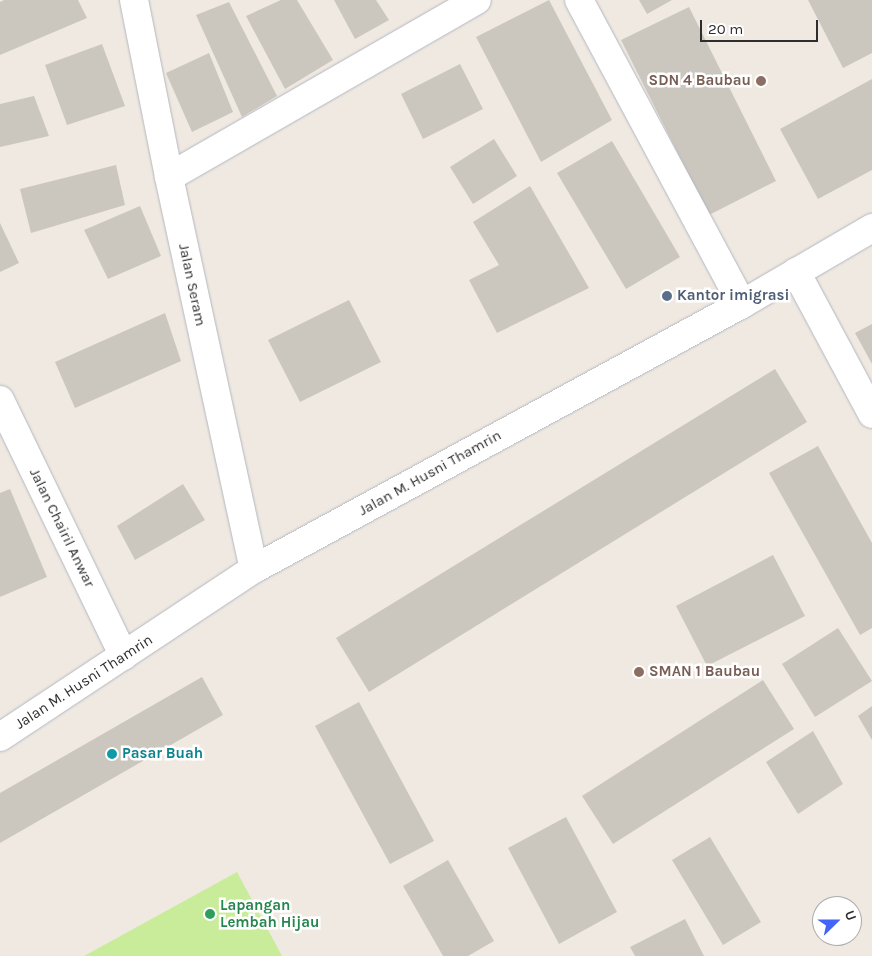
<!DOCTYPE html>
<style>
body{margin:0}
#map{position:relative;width:872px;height:956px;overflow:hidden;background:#efe9e1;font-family:Karla,sans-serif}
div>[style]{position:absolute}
.pitch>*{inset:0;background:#c9ec9a}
.building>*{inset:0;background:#cbc7bf}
.roads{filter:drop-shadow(0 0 1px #b4b7c1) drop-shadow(0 0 1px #b4b7c1)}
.minor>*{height:28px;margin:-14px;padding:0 14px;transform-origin:14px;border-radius:14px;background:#fff}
.tertiary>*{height:28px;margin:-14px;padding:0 14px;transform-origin:14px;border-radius:14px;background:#fff}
.secondary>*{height:28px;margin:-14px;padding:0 14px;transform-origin:14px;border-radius:14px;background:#fff}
.dots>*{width:14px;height:14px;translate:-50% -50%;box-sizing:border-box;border:2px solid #fff;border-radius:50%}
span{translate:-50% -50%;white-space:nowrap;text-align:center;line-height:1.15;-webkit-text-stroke:5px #fff;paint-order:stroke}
.education-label{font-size:15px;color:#785e54;font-weight:700}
.right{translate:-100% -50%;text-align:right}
.left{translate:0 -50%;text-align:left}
.street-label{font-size:15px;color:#2e2e2e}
.service-label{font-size:15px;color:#4e5e75;font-weight:700}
.culture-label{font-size:15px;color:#0d838f;font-weight:700}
.leisure-label{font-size:15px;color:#27864d;font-weight:700}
.north{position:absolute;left:812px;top:896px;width:50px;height:50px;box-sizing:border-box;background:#fff;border:1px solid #ababab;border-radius:50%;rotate:68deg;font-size:14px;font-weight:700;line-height:20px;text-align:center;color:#2e2e2e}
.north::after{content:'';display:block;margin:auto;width:18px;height:22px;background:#4264fb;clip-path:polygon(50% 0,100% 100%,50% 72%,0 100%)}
.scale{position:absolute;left:700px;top:20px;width:118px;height:22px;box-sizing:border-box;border:2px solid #2e2e2e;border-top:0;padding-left:6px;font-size:15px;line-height:18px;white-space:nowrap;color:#2e2e2e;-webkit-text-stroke:4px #fff;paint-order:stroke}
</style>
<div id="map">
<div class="pitch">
<div style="clip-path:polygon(237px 872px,282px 956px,84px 956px)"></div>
</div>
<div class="building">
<div style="clip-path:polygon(4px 0,78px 0,87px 18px,0 55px,0 2px)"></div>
<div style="clip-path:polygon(281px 0,297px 0,333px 60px,285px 89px,246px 16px)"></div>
<div style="clip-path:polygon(334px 0,376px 0,389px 20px,355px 39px)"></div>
<div style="clip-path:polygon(549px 0,612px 120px,541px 162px,476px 37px)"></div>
<div style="clip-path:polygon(639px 0,672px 0,647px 14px)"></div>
<div style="clip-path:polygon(808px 0,872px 0,872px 53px,843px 68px)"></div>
<div style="clip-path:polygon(229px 2px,277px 96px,242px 117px,196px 15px)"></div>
<div style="clip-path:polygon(689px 7px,776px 181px,709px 215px,621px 40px)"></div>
<div style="clip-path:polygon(102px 44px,125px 106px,67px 125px,45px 65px)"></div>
<div style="clip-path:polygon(209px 53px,233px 112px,192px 132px,166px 73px)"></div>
<div style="clip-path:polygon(460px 64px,483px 109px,423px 139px,401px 94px)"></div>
<div style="clip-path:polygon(872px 79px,872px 170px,818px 199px,780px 129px)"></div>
<div style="clip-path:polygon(34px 96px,49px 136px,0 147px,0 104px)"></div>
<div style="clip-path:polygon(494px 139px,517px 176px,473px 204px,450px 167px)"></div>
<div style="clip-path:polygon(612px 141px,680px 257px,626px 289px,557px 173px)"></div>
<div style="clip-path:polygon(116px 165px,125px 205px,31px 233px,20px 189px)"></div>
<div style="clip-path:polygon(530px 186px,589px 288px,497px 333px,469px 280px,499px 265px,473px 222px)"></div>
<div style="clip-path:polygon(140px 206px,161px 256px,108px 279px,84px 230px)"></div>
<div style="clip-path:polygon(0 223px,19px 263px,0 272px)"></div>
<div style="clip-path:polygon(349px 300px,381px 362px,300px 402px,268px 340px)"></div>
<div style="clip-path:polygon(165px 313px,181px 361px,75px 408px,55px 362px)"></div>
<div style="clip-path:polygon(872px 324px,872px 364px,855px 333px)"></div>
<div style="clip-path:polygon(775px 369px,807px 422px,369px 692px,336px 638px)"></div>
<div style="clip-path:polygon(818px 446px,872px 543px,872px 628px,860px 635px,769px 473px)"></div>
<div style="clip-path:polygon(183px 484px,205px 520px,135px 560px,117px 526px)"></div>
<div style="clip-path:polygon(10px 489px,47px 577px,0 597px,0 493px)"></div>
<div style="clip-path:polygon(773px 555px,805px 616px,707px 666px,676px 606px)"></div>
<div style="clip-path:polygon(838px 628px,872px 681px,815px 717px,782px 664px)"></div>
<div style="clip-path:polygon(202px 677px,223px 715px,0 843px,0 793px)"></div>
<div style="clip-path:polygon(763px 680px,794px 729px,613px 844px,582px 796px)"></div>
<div style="clip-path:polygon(359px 702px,434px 841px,390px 864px,315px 726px)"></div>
<div style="clip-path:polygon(872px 706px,872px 740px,858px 716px)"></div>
<div style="clip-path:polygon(813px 731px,843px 784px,798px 814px,766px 762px)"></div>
<div style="clip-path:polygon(566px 817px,617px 912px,559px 944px,508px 848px)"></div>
<div style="clip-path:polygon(710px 837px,761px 922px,723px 945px,672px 860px)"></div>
<div style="clip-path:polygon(448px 860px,494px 941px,468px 956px,443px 956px,403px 886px)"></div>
<div style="clip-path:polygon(685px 919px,704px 956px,635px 956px,630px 947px)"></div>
</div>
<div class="roads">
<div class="minor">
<div style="left:579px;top:0;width:345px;rotate:61.8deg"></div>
<div style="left:169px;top:177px;width:355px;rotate:-29.9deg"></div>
<div style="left:796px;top:272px;width:161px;rotate:61.8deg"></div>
<div style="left:0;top:400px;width:284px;rotate:64.2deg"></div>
</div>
<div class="tertiary">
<div style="left:134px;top:0;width:180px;rotate:78.8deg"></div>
<div style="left:169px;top:177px;width:401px;rotate:77.8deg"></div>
</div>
<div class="secondary">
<div style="left:0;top:737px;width:305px;rotate:-33.5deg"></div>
<div style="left:254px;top:569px;width:555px;rotate:-28.5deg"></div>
<div style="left:742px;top:304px;width:151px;rotate:-30.3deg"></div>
</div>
</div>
<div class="dots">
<div style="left:761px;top:81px;background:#8d6e63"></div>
<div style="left:667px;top:296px;background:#5c6f8a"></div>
<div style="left:639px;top:672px;background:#8d6e63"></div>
<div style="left:112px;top:754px;background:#0f9aa8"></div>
<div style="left:210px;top:914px;background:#2e9e5b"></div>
</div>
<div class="education-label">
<span class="right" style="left:751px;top:81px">SDN 4 Baubau</span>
<span class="left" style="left:649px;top:672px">SMAN 1 Baubau</span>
</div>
<div class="street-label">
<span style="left:192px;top:285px;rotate:78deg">Jalan Seram</span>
<span style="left:430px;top:473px;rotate:-29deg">Jalan M. Husni Thamrin</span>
<span style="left:62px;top:528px;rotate:64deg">Jalan Chairil Anwar</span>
<span style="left:84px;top:682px;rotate:-33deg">Jalan M. Husni Thamrin</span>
</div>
<div class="service-label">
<span class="left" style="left:677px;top:296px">Kantor imigrasi</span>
</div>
<div class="culture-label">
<span class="left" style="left:122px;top:754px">Pasar Buah</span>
</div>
<div class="leisure-label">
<span class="left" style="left:220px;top:914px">Lapangan<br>Lembah Hijau</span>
</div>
<div class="north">U</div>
<div class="scale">20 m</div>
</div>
